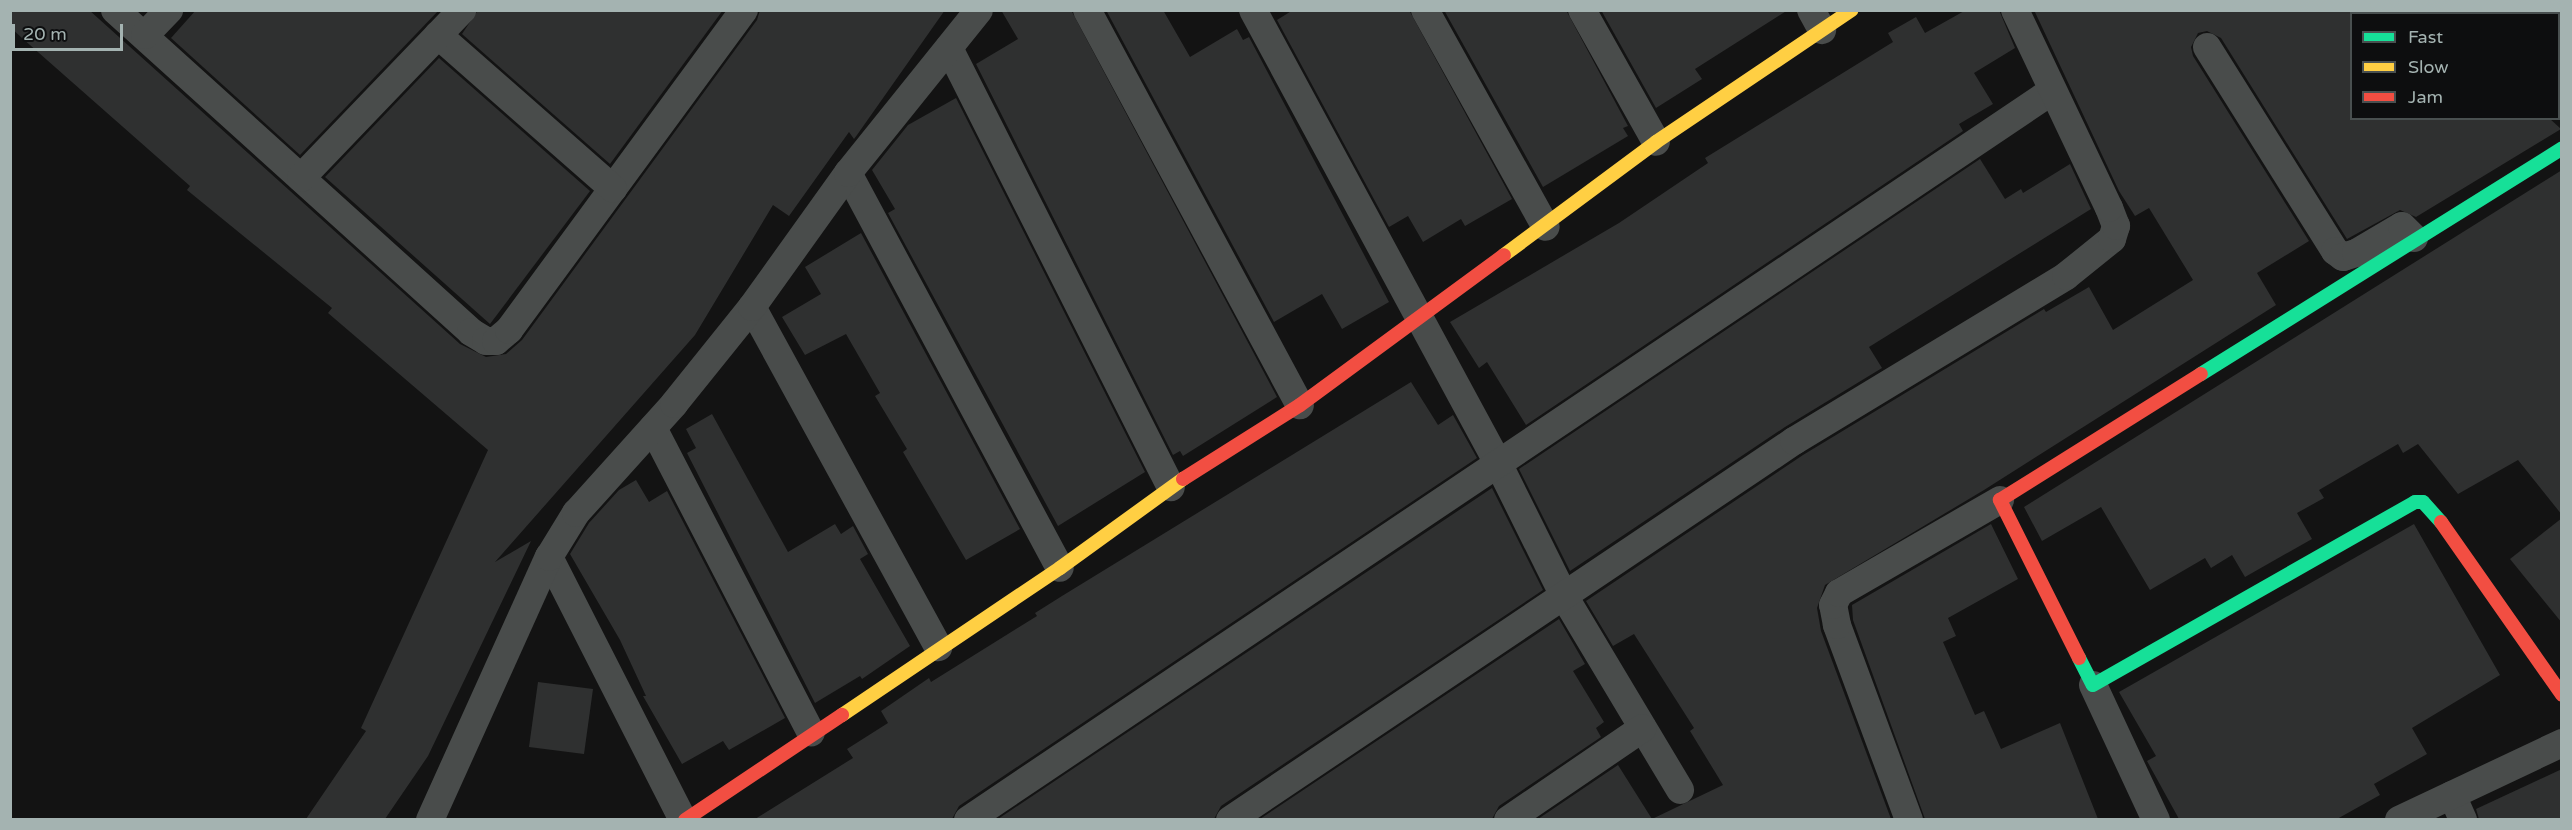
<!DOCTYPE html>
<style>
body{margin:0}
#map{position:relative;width:2572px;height:830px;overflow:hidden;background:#131313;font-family:"Varela Round",sans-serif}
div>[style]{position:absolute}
.building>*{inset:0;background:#2f3030}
.street>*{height:28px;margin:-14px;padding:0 14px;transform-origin:14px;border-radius:14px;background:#494c4b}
.fast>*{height:14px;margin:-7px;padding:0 7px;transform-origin:7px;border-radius:7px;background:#16e098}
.slow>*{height:14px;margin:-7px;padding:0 7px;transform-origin:7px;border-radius:7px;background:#ffcf43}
.jam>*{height:14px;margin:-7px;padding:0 7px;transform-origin:7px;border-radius:7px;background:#f24e42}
span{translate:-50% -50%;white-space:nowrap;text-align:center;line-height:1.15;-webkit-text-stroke:6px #0d0e0f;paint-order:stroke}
.frame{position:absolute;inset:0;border:12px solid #a4b3b1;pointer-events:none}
.legend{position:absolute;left:2350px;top:12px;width:210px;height:108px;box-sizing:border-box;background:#0d0e0f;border:2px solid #495050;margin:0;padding:8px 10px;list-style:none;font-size:18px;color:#a4b3b1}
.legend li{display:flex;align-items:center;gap:12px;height:30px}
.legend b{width:30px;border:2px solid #495050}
.scale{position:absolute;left:12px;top:24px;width:111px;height:27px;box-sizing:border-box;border:3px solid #a4b3b1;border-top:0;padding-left:8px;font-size:18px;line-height:21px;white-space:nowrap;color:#a4b3b1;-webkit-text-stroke:4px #0d0e0f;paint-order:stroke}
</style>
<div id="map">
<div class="building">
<div style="clip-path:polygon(10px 10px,89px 10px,460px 344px,486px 357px,506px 354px,522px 340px,757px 20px,760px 10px,945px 10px,857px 135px,854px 139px,849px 132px,789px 216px,773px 205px,695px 335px,495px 562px,531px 541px,428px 756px,385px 819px,306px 819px,366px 731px,361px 728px,488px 450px,328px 313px,332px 308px,187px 190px,190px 186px,22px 38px,10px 27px)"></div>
<div style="clip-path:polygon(196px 10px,439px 10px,300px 155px,171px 38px)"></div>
<div style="clip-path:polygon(478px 10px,723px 10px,610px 164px,462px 34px)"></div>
<div style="clip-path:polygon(1001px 10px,1071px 10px,1277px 397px,1183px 456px,1180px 451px,1173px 455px,976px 64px,1018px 39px)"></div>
<div style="clip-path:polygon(1106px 10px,1163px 10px,1190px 57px,1237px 29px,1243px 40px,1249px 37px,1389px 302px,1342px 329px,1322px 294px,1274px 322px)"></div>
<div style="clip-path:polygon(1293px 10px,1409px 10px,1512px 199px,1465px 226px,1461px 219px,1423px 242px,1408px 216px,1389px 227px,1277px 20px)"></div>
<div style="clip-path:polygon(1444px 10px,1566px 10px,1628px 126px,1623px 128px,1628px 136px,1543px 187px)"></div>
<div style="clip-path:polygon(1601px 10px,1788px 10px,1695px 69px,1702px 79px,1656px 108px)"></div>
<div style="clip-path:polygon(1966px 10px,1999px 10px,2015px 48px,1974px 73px,1993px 104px,1959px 124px,1963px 131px,1526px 425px,1487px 362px,1479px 368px,1450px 322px,1619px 223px,1708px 163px,1705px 158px,1893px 42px,1888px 33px,1916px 17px,1925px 33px)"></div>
<div style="clip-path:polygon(2034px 10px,2352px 10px,2352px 118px,2549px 118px,2561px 129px,2416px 217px,2400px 210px,2347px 239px,2221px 38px,2207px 31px,2198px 33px,2191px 47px,2193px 56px,2309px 241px,2257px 273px,2276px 305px,1984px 490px,1825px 585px,1817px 608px,1821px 631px,1891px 819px,1538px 819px,1618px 765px,1652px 819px,1723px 785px,1690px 731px,1694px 728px,1634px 634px,1613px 646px,1586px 601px,1803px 455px,2044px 309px,2046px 312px,2089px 287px,2113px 330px,2193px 280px,2149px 208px,2135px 216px,2119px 191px)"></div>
<div style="clip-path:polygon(439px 58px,590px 191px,490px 324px,325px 177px)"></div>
<div style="clip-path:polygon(956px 98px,1145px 472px,1058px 526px,888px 213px,895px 209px,872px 170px,908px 125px)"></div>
<div style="clip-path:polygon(1980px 159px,2005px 199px,2021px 189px,2023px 193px,2070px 164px,2091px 209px,1869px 347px,1882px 368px,1785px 427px,1570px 571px,1519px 469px)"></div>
<div style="clip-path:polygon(2562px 170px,2562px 515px,2518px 460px,2458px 494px,2418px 444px,2403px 453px,2398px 444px,2319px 490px,2324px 498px,2297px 513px,2312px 539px,2245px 577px,2232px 555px,2211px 568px,2205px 558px,2150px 590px,2101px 507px,2042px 541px,2024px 507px)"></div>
<div style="clip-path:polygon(861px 233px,1020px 529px,966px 560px,903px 452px,907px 449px,875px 396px,880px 393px,846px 334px,805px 355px,782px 317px,821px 294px,805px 267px)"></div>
<div style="clip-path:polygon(1411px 382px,1438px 425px,1453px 415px,1477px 458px,959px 806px,952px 819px,755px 819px,853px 758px,847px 749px,888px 723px,881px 711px,929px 678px,931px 682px,1037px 616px,1035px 613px,1062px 596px)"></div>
<div style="clip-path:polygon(712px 414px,788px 552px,835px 524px,841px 534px,853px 526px,868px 554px,860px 559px,910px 646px,862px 679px,860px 676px,815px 703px,687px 453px,696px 448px,686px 429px)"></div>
<div style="clip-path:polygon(636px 480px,649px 502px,667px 491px,785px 718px,729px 750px,723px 741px,682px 764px,643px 696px,646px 696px,620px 640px,570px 554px,589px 523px,619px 490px)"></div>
<div style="clip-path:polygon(1492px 488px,1543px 590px,1221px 806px,1214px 819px,998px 819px)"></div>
<div style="clip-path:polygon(2562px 518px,2562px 623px,2510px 559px)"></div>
<div style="clip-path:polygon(1991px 524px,2018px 579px,1948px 618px,1956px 636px,1943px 642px,1975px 715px,1984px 711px,2001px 749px,2060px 723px,2098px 819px,1925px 819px,1853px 620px,1852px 605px)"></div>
<div style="clip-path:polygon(2414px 524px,2500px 675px,2412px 728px,2427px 754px,2374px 784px,2380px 795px,2337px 819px,2179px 819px,2147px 761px,2156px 756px,2119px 692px)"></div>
<div style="clip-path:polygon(1559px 619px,1585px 664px,1573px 671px,1604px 722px,1596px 728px,1601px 737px,1499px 806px,1492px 819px,1260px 819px)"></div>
<div style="clip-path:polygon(538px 682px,593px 689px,584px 754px,529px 747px)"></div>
<div style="clip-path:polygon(2562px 769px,2562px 819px,2479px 819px,2476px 809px)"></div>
</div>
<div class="street">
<div style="left:115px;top:10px;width:480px;rotate:42.1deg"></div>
<div style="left:471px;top:332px;width:17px;rotate:31deg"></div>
<div style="left:486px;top:341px;width:10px"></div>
<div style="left:496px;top:341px;width:17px;rotate:-40deg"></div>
<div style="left:509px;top:330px;width:397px;rotate:-53.7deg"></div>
<div style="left:1087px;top:10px;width:449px;rotate:61.7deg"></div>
<div style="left:1253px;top:10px;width:517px;rotate:61.6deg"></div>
<div style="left:1499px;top:465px;width:146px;rotate:63.6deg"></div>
<div style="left:1564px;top:596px;width:226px;rotate:59.1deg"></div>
<div style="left:1425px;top:10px;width:248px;rotate:60.9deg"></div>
<div style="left:1582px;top:10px;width:151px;rotate:60.7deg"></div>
<div style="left:1811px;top:10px;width:23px;rotate:61deg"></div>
<div style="left:145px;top:35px;width:35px;rotate:-46deg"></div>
<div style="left:438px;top:35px;width:233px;rotate:41.3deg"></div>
<div style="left:2207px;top:47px;width:241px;rotate:57.9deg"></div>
<div style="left:2335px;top:251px;width:10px;rotate:37deg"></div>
<div style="left:2343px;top:257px;width:14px;rotate:-17deg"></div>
<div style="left:2356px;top:253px;width:53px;rotate:-30.4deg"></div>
<div style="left:2402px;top:226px;width:17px;rotate:45deg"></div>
<div style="left:949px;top:48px;width:492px;rotate:63.2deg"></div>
<div style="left:848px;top:173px;width:448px;rotate:61.8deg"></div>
<div style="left:301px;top:178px;width:233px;rotate:-46.2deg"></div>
<div style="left:752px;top:307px;width:388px;rotate:61.3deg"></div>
<div style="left:653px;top:428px;width:343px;rotate:62.6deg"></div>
<div style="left:549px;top:557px;width:295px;rotate:63deg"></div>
<div style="left:2093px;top:685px;width:149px;rotate:65deg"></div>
<div style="left:2452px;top:795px;width:27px;rotate:66deg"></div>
<div style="left:430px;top:820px;width:289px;rotate:-65.7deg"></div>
<div style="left:549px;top:557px;width:52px;rotate:-58.5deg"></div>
<div style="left:576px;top:513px;width:147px;rotate:-48deg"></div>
<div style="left:674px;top:404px;width:124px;rotate:-51.2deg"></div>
<div style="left:752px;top:307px;width:165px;rotate:-54.4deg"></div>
<div style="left:848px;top:173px;width:209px;rotate:-51.2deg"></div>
<div style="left:968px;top:820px;width:1306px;rotate:-33.92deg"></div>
<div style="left:1230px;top:820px;width:680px;rotate:-33.9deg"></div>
<div style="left:1794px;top:441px;width:318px;rotate:-31.2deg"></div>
<div style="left:2066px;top:276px;width:59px;rotate:-38.8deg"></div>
<div style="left:2112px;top:239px;width:14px;rotate:-73deg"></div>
<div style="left:2116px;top:226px;width:19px;rotate:-111deg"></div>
<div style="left:2109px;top:208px;width:219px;rotate:-115.4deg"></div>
<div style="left:1508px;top:820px;width:163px;rotate:-34.3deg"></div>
<div style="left:1909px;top:820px;width:208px;rotate:-110.3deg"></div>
<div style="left:1837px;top:625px;width:20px;rotate:-101deg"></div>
<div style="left:1833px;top:605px;width:13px;rotate:-63deg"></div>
<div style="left:1839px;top:593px;width:186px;rotate:-30deg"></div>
<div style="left:2399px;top:820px;width:180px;rotate:-25.3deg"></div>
</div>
<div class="fast">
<div style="left:2201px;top:374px;width:426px;rotate:-32deg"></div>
<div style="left:2079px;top:658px;width:30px;rotate:63deg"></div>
<div style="left:2093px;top:685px;width:370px;rotate:-29.6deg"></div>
<div style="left:2415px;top:502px;width:8px"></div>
<div style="left:2423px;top:502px;width:27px;rotate:48deg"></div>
</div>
<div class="slow">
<div style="left:1504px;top:255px;width:189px;rotate:-36.6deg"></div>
<div style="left:1656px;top:142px;width:236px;rotate:-34deg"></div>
<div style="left:842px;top:715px;width:263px;rotate:-34deg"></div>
<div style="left:1060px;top:568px;width:152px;rotate:-35.9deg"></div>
</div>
<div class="jam">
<div style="left:1183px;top:479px;width:138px;rotate:-32.3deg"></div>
<div style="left:1300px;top:405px;width:253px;rotate:-36.3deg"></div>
<div style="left:2441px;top:522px;width:211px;rotate:55deg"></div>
<div style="left:2079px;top:658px;width:177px;rotate:-116.6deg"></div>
<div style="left:2000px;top:500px;width:237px;rotate:-32.1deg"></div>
<div style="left:685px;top:820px;width:189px;rotate:-33.8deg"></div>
</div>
<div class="frame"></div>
<ul class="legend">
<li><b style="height:8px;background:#16e098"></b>Fast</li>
<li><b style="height:8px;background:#ffcf43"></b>Slow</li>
<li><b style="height:8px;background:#f24e42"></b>Jam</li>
</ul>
<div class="scale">20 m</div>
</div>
